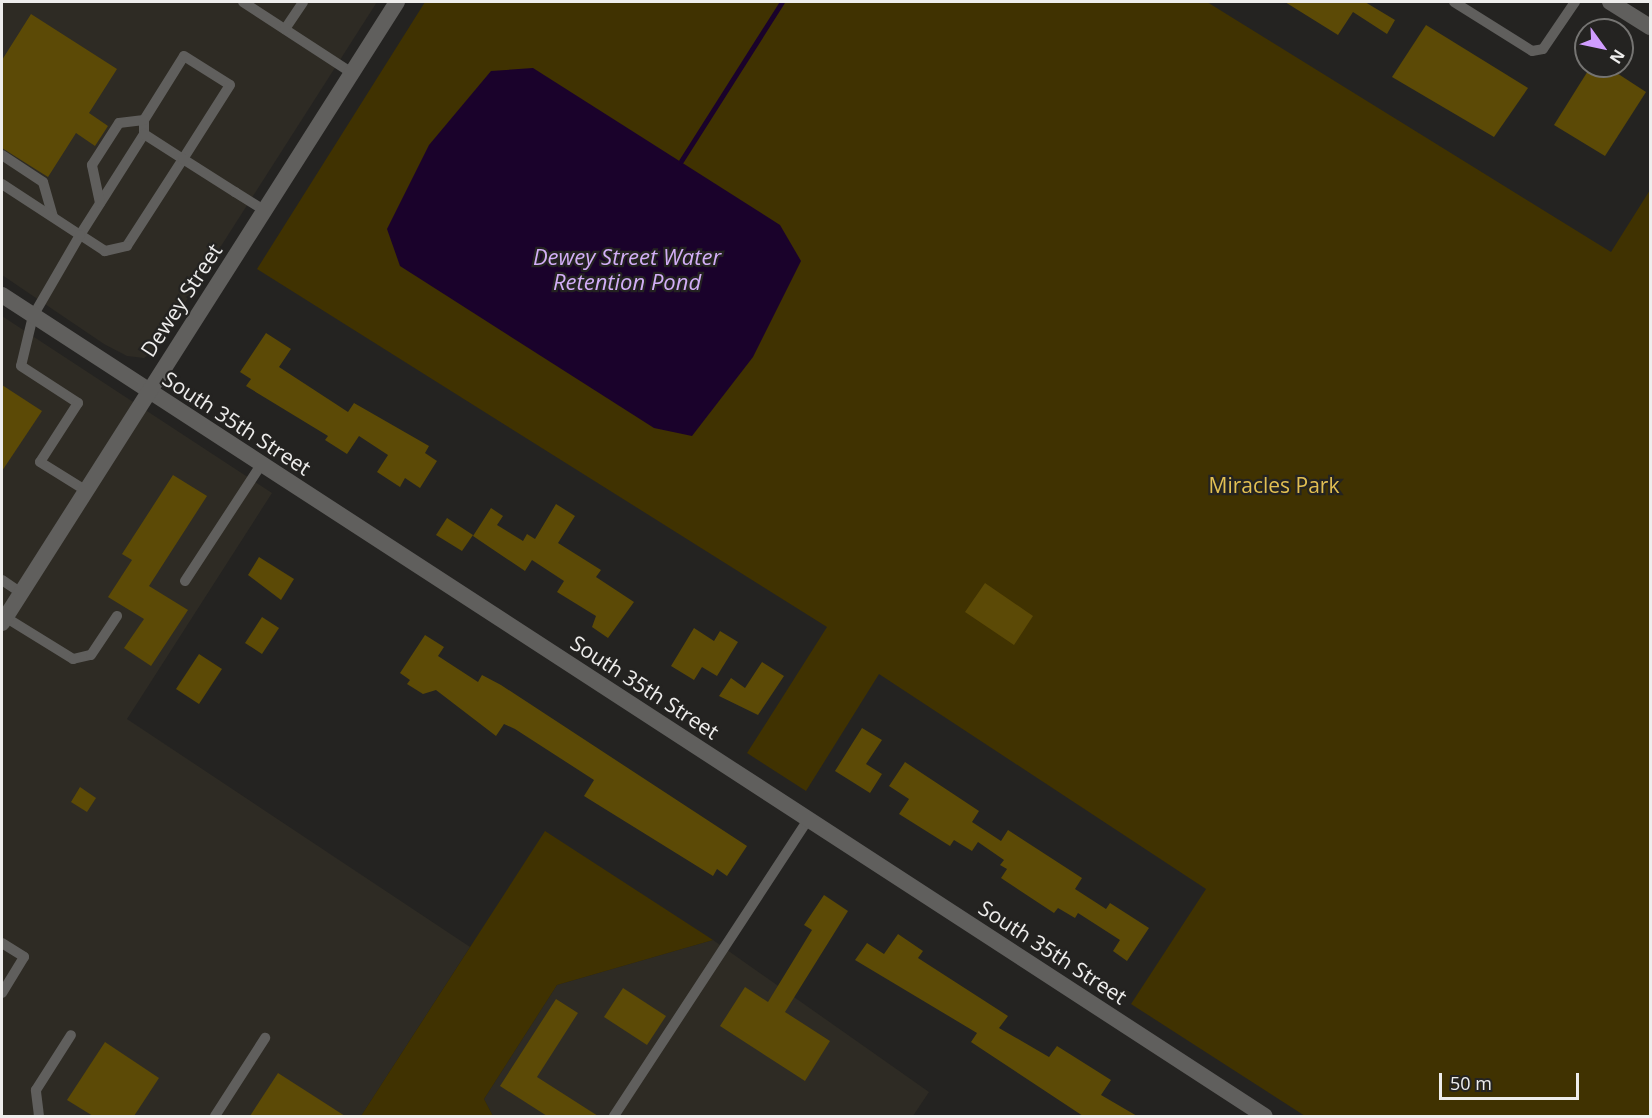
<!DOCTYPE html>
<style>
body{margin:0}
#map{position:relative;width:1652px;height:1118px;overflow:hidden;background:#242321;font-family:"Open Sans",sans-serif}
div>[style]{position:absolute}
.built>*{inset:0;background:#2e2b24}
.green>*{inset:0;background:#403201}
.water>*{inset:0;background:#1a022b}
.stream>*{height:5px;margin:-2.5px;padding:0 2.5px;transform-origin:2.5px;border-radius:2.5px;background:#1a022b}
.building>*{inset:0;background:#5c4a06}
.service>*{height:10px;margin:-5px;padding:0 5px;transform-origin:5px;border-radius:5px;background:#605f5d}
.minor>*{height:16px;margin:-8px;padding:0 8px;transform-origin:8px;border-radius:8px;background:#605f5d}
.tertiary>*{height:16px;margin:-8px;padding:0 8px;transform-origin:8px;border-radius:8px;background:#605f5d}
span{translate:-50% -50%;white-space:nowrap;text-align:center;line-height:1.15;-webkit-text-stroke:4.5px #242321;paint-order:stroke}
.street-label{font-size:21px;color:#eeedec}
.park-label{font-size:21px;color:#e2bf52}
.water-label{font-size:22px;color:#d2aef6;font-style:italic}
.frame{position:absolute;inset:0;border:3px solid #eeedec;pointer-events:none}
.north{position:absolute;left:1574px;top:18px;width:60px;height:60px;box-sizing:border-box;background:#242321;border:2px solid #757472;border-radius:50%;rotate:123deg;font-size:16px;font-weight:700;line-height:24px;text-align:center;color:#eeedec}
.north::after{content:'';display:block;margin:auto;width:21px;height:27px;background:#d09dff;clip-path:polygon(50% 0,100% 100%,50% 72%,0 100%)}
.scale{position:absolute;left:1439px;top:1073px;width:140px;height:27px;box-sizing:border-box;border:3px solid #eeedec;border-top:0;padding-left:8px;font-size:18px;line-height:21px;white-space:nowrap;color:#eeedec;-webkit-text-stroke:4px #242321;paint-order:stroke}
</style>
<div id="map">
<div class="built">
<div style="clip-path:polygon(2px 2px,377px 2px,154px 351px,144px 358px,127px 356px,104px 344px,2px 275px)"></div>
<div style="clip-path:polygon(2px 316px,272px 493px,127px 719px,470px 947px,361px 1116px,2px 1116px)"></div>
<div style="clip-path:polygon(713px 940px,929px 1092px,913px 1116px,493px 1116px,484px 1099px,557px 985px)"></div>
</div>
<div class="green">
<div style="clip-path:polygon(425px 2px,1207px 2px,1611px 252px,1650px 190px,1650px 1116px,1305px 1116px,1131px 1004px,1206px 889px,879px 674px,806px 791px,747px 753px,827px 627px,257px 269px)"></div>
<div style="clip-path:polygon(545px 831px,713px 940px,557px 985px,484px 1099px,493px 1116px,361px 1116px)"></div>
</div>
<div class="water">
<div style="clip-path:polygon(533px 68px,780px 225px,801px 261px,753px 357px,692px 436px,654px 428px,400px 266px,387px 229px,429px 145px,491px 71px)"></div>
</div>
<div class="stream">
<div style="left:681px;top:161px;width:188px;rotate:-57.6deg"></div>
</div>
<div class="building">
<div style="clip-path:polygon(1285px 2px,1365px 2px,1395px 20px,1387px 34px,1353px 12px,1338px 35px)"></div>
<div style="clip-path:polygon(31px 14px,117px 69px,89px 113px,108px 126px,95px 146px,76px 133px,48px 177px,2px 148px,2px 60px)"></div>
<div style="clip-path:polygon(1426px 25px,1528px 88px,1494px 137px,1392px 77px)"></div>
<div style="clip-path:polygon(1591px 66px,1606px 66px,1646px 92px,1605px 156px,1554px 125px)"></div>
<div style="clip-path:polygon(266px 333px,291px 349px,279px 367px,348px 412px,354px 403px,429px 446px,425px 453px,437px 461px,420px 488px,405px 478px,400px 487px,377px 472px,388px 455px,359px 436px,347px 454px,325px 440px,328px 436px,246px 386px,251px 379px,240px 372px)"></div>
<div style="clip-path:polygon(2px 385px,42px 411px,2px 471px)"></div>
<div style="clip-path:polygon(173px 475px,207px 496px,149px 586px,188px 610px,151px 666px,124px 648px,144px 619px,108px 597px,132px 560px,122px 554px)"></div>
<div style="clip-path:polygon(556px 504px,575px 516px,558px 543px,601px 570px,596px 577px,634px 602px,608px 638px,592px 627px,596px 616px,557px 592px,564px 581px,532px 560px,525px 571px,473px 536px,491px 508px,503px 516px,497px 525px,523px 541px,527px 534px,535px 539px)"></div>
<div style="clip-path:polygon(447px 518px,473px 535px,462px 551px,436px 535px)"></div>
<div style="clip-path:polygon(259px 557px,294px 579px,281px 600px,248px 575px)"></div>
<div style="clip-path:polygon(985px 583px,1033px 616px,1014px 645px,965px 612px)"></div>
<div style="clip-path:polygon(262px 617px,279px 628px,262px 654px,245px 643px)"></div>
<div style="clip-path:polygon(694px 628px,714px 641px,720px 631px,738px 642px,717px 676px,702px 667px,694px 680px,671px 666px)"></div>
<div style="clip-path:polygon(425px 635px,444px 647px,438px 656px,478px 682px,482px 675px,501px 685px,747px 846px,727px 876px,717px 869px,713px 876px,584px 796px,594px 780px,515px 729px,504px 724px,496px 736px,436px 690px,423px 694px,407px 684px,410px 680px,400px 673px)"></div>
<div style="clip-path:polygon(199px 654px,222px 669px,199px 704px,176px 689px)"></div>
<div style="clip-path:polygon(762px 662px,784px 676px,758px 715px,719px 696px,731px 678px,745px 688px)"></div>
<div style="clip-path:polygon(862px 728px,882px 740px,866px 764px,882px 774px,870px 793px,835px 771px)"></div>
<div style="clip-path:polygon(905px 762px,979px 811px,972px 822px,1001px 841px,1008px 830px,1082px 878px,1075px 889px,1106px 909px,1110px 903px,1149px 928px,1127px 961px,1113px 951px,1120px 940px,1078px 913px,1075px 918px,1058px 908px,1054px 913px,1001px 878px,1007px 869px,1000px 865px,1004px 860px,978px 842px,972px 851px,954px 840px,950px 846px,899px 814px,909px 799px,889px 786px)"></div>
<div style="clip-path:polygon(80px 787px,96px 798px,87px 812px,71px 802px)"></div>
<div style="clip-path:polygon(824px 895px,848px 911px,785px 1012px,830px 1041px,805px 1081px,720px 1026px,745px 987px,768px 1002px,812px 930px,804px 925px)"></div>
<div style="clip-path:polygon(898px 934px,923px 951px,918px 958px,1008px 1016px,999px 1028px,1049px 1057px,1057px 1046px,1111px 1080px,1101px 1095px,1137px 1116px,1083px 1116px,971px 1042px,977px 1033px,855px 960px,867px 943px,884px 954px)"></div>
<div style="clip-path:polygon(623px 988px,666px 1016px,647px 1045px,604px 1017px)"></div>
<div style="clip-path:polygon(556px 999px,578px 1013px,537px 1077px,598px 1116px,547px 1116px,500px 1086px)"></div>
<div style="clip-path:polygon(105px 1042px,159px 1078px,134px 1116px,93px 1116px,67px 1100px)"></div>
<div style="clip-path:polygon(278px 1073px,345px 1116px,250px 1116px)"></div>
</div>
<div class="service">
<div style="left:243px;top:2px;width:130px;rotate:33.1deg"></div>
<div style="left:1454px;top:2px;width:92px;rotate:32.1deg"></div>
<div style="left:1532px;top:51px;width:11px;rotate:-10deg"></div>
<div style="left:1543px;top:49px;width:57px;rotate:-55.8deg"></div>
<div style="left:285px;top:29px;width:32px;rotate:-56deg"></div>
<div style="left:144px;top:134px;width:14px;rotate:-90deg"></div>
<div style="left:144px;top:120px;width:75px;rotate:-58deg"></div>
<div style="left:184px;top:56px;width:54px;rotate:32.2deg"></div>
<div style="left:230px;top:85px;width:88px;rotate:122.4deg"></div>
<div style="left:183px;top:159px;width:103px;rotate:122.8deg"></div>
<div style="left:127px;top:246px;width:23px;rotate:167deg"></div>
<div style="left:105px;top:251px;width:30px;rotate:-147deg"></div>
<div style="left:80px;top:235px;width:120px;rotate:-57.6deg"></div>
<div style="left:144px;top:134px;width:46px;rotate:32.7deg"></div>
<div style="left:183px;top:159px;width:62px;rotate:32.4deg"></div>
<div style="left:235px;top:192px;width:36px;rotate:32deg"></div>
<div style="left:2px;top:155px;width:49px;rotate:33.4deg"></div>
<div style="left:43px;top:182px;width:36px;rotate:74deg"></div>
<div style="left:2px;top:184px;width:93px;rotate:33.2deg"></div>
<div style="left:80px;top:235px;width:94px;rotate:120.1deg"></div>
<div style="left:33px;top:316px;width:51px;rotate:103.5deg"></div>
<div style="left:21px;top:366px;width:68px;rotate:33deg"></div>
<div style="left:78px;top:403px;width:70px;rotate:122.8deg"></div>
<div style="left:40px;top:462px;width:53px;rotate:31.9deg"></div>
<div style="left:100px;top:203px;width:39px;rotate:-102deg"></div>
<div style="left:92px;top:165px;width:50px;rotate:-57.3deg"></div>
<div style="left:119px;top:123px;width:25px;rotate:-7deg"></div>
<div style="left:2px;top:580px;width:23px;rotate:34deg"></div>
<div style="left:185px;top:581px;width:139px;rotate:-56.8deg"></div>
<div style="left:5px;top:617px;width:80px;rotate:31.7deg"></div>
<div style="left:73px;top:659px;width:18px;rotate:-13deg"></div>
<div style="left:91px;top:655px;width:47px;rotate:-56.3deg"></div>
<div style="left:2px;top:943px;width:26px;rotate:32deg"></div>
<div style="left:24px;top:957px;width:42px;rotate:121.4deg"></div>
<div style="left:39px;top:1116px;width:26px;rotate:-97deg"></div>
<div style="left:36px;top:1090px;width:65px;rotate:-57.5deg"></div>
<div style="left:215px;top:1116px;width:93px;rotate:-57.3deg"></div>
<div style="left:614px;top:1116px;width:355px;rotate:-56.8deg"></div>
</div>
<div class="minor">
<div style="left:1610px;top:2px;width:47px;rotate:32deg"></div>
<div style="left:2px;top:295px;width:1506px;rotate:33.03deg"></div>
</div>
<div class="tertiary">
<div style="left:2px;top:623px;width:736px;rotate:-57.54deg"></div>
</div>
<div class="street-label">
<span style="left:181px;top:300px;rotate:-57deg">Dewey Street</span>
<span style="left:237px;top:423px;rotate:33deg">South 35th Street</span>
<span style="left:645px;top:687px;rotate:33deg">South 35th Street</span>
<span style="left:1053px;top:952px;rotate:33deg">South 35th Street</span>
</div>
<div class="park-label">
<span style="left:1274px;top:485px">Miracles Park</span>
</div>
<div class="water-label">
<span style="left:627px;top:269px">Dewey Street Water<br>Retention Pond</span>
</div>
<div class="frame"></div>
<div class="north">N</div>
<div class="scale">50 m</div>
</div>
